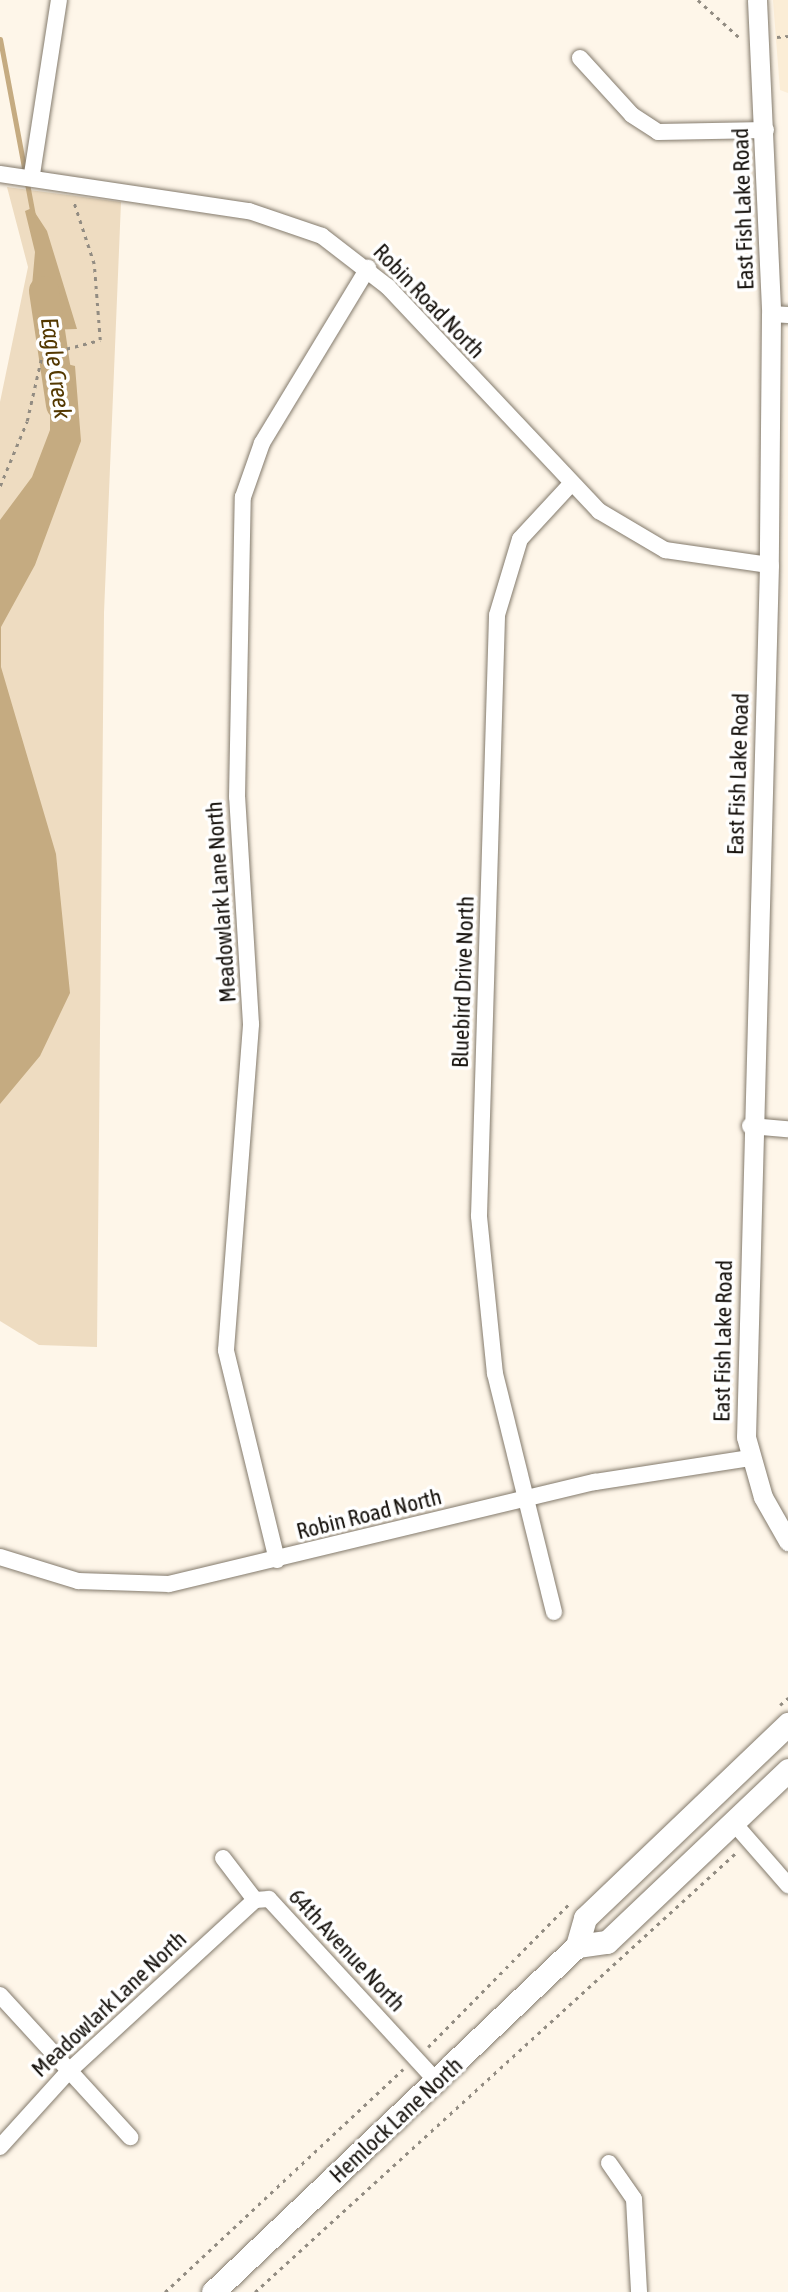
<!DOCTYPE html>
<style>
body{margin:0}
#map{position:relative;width:788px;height:2292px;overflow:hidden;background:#fef6e9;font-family:"Asap Condensed",sans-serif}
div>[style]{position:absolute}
.built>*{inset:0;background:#fbedd6}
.green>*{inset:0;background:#eedcc1}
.water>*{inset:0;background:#c5ab81}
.stream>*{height:5px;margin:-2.5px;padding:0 2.5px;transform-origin:2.5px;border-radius:2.5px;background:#c5ab81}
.river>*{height:30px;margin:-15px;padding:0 15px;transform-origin:15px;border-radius:15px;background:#c5ab81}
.path>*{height:2.5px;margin-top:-1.25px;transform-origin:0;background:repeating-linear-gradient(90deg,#928c82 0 3.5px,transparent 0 8.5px)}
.roads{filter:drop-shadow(0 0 2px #837a6c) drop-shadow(0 0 2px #837a6c)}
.minor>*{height:16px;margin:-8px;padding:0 8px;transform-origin:8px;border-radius:8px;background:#fff}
.tertiary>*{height:19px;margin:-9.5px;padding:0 9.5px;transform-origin:9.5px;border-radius:9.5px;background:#fff}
.secondary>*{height:23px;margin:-11.5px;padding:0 11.5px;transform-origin:11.5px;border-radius:11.5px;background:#fff}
span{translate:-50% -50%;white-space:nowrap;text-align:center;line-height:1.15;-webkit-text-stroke:7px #fff;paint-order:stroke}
.street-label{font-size:23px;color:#18140f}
.water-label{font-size:24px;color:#533801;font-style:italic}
</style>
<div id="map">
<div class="built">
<div style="clip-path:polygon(773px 0,788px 0,788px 93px,780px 90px)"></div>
</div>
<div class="green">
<div style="clip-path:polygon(7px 187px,121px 202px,104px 613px,97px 1347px,39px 1345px,0 1321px,0 402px,28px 267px)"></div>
</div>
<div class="water">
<div style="clip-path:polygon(32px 208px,47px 231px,77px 329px,43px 330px,32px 286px,35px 252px,25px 211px)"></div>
<div style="clip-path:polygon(67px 364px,75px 366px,81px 441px,35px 565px,1px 627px,1px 667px,56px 854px,70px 993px,40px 1056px,0 1104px,0 520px,32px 477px,50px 430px,50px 368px)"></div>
</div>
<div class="stream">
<div style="left:0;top:39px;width:179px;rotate:79.4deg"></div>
</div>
<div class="river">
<div style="left:44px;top:291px;width:115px;rotate:81.5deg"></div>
</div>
<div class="path">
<div style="left:698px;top:0;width:55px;rotate:42.1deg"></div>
<div style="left:777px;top:37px;width:11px;rotate:-5deg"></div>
<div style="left:0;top:486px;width:70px;rotate:-67.4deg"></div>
<div style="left:27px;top:421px;width:68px;rotate:-77.2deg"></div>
<div style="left:42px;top:355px;width:60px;rotate:-14.5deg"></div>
<div style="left:100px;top:340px;width:76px;rotate:-94.5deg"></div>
<div style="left:94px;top:264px;width:67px;rotate:-108.2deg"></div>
<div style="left:780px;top:1705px;width:11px;rotate:-41deg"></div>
<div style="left:428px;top:2047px;width:201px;rotate:-45.4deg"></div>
<div style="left:165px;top:2292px;width:326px;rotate:-43.1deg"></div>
<div style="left:255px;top:2292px;width:654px;rotate:-42.4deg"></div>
</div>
<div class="roads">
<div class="minor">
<div style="left:580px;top:58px;width:77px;rotate:47.6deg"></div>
<div style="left:632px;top:115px;width:31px;rotate:33deg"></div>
<div style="left:658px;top:132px;width:108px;rotate:-1.1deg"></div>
<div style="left:0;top:174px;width:252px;rotate:8.5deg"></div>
<div style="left:249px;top:211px;width:77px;rotate:18.9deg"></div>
<div style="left:322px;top:236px;width:83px;rotate:37.7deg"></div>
<div style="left:388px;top:287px;width:308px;rotate:46.7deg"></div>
<div style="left:599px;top:511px;width:77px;rotate:30.6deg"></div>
<div style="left:665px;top:550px;width:105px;rotate:8.2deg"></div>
<div style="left:32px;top:174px;width:176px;rotate:-81.2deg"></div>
<div style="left:771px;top:314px;width:17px;rotate:3deg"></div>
<div style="left:750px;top:1126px;width:38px;rotate:5deg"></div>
<div style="left:0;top:1557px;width:82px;rotate:17.1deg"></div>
<div style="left:78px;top:1581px;width:91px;rotate:1.9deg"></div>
<div style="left:169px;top:1584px;width:438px;rotate:-13.5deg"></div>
<div style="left:595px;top:1482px;width:157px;rotate:-8.8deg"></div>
<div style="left:277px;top:1560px;width:216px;rotate:-103.7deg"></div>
<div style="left:226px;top:1350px;width:327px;rotate:-85.6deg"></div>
<div style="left:251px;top:1024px;width:227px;rotate:-93.5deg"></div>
<div style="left:237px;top:797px;width:300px;rotate:-88.9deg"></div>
<div style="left:243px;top:497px;width:57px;rotate:-70.6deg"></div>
<div style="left:262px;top:443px;width:205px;rotate:-58.8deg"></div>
<div style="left:554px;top:1612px;width:245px;rotate:-103.9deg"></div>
<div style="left:495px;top:1374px;width:159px;rotate:-95.8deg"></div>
<div style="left:479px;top:1216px;width:601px;rotate:-88.28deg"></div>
<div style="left:497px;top:615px;width:79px;rotate:-73.2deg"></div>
<div style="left:520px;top:539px;width:72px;rotate:-47.2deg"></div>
<div style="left:733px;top:1822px;width:84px;rotate:48.9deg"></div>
<div style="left:223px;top:1858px;width:53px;rotate:52.7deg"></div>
<div style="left:255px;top:1900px;width:14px;rotate:-4deg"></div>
<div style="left:269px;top:1899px;width:248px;rotate:47.4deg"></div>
<div style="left:0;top:1995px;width:193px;rotate:47.5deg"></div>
<div style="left:0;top:2147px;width:103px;rotate:-47.8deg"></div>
<div style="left:69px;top:2071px;width:253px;rotate:-42.6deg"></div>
<div style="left:609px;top:2163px;width:44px;rotate:55.2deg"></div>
<div style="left:634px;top:2199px;width:93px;rotate:86.9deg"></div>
</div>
<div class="tertiary">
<div style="left:757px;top:0;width:314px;rotate:87.4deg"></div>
<div style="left:771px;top:314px;width:251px;rotate:90.5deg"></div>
<div style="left:769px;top:565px;width:872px;rotate:91.51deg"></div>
<div style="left:746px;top:1437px;width:62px;rotate:74.2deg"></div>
<div style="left:763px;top:1497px;width:51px;rotate:60.4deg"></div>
</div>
<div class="secondary">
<div style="left:577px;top:1946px;width:30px;rotate:-8deg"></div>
<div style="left:607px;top:1942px;width:250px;rotate:-43.5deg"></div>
<div style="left:213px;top:2292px;width:502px;rotate:-43.55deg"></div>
<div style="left:577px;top:1946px;width:29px;rotate:-74deg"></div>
<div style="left:585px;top:1918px;width:281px;rotate:-43.7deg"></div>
</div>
</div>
<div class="street-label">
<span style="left:743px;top:209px;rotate:-92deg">East Fish Lake Road</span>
<span style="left:429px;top:301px;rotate:46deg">Robin Road North</span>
<span style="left:738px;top:774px;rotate:-88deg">East Fish Lake Road</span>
<span style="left:221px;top:902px;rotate:-94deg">Meadowlark Lane North</span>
<span style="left:463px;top:982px;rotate:-88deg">Bluebird Drive North</span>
<span style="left:723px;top:1341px;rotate:-89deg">East Fish Lake Road</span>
<span style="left:369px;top:1514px;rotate:-14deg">Robin Road North</span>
<span style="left:347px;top:1950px;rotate:47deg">64th Avenue North</span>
<span style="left:109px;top:2004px;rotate:-43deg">Meadowlark Lane North</span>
<span style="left:396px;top:2120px;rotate:-43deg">Hemlock Lane North</span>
</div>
<div class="water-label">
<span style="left:56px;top:368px;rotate:82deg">Eagle Creek</span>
</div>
</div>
